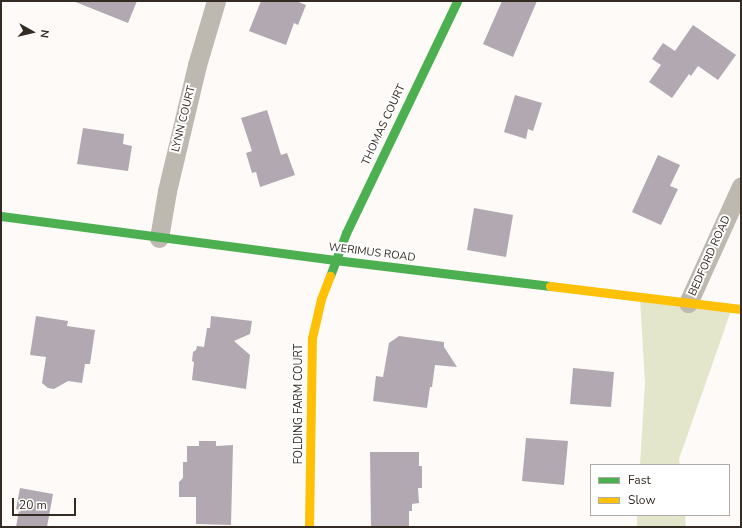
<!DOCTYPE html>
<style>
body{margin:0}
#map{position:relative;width:742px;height:528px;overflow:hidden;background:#fdfaf8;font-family:"Nunito Sans",sans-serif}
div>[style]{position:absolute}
.green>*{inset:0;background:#e3e6cb}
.building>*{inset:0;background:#b1a8b1}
.street>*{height:19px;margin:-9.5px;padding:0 9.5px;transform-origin:9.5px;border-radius:9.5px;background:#bdb9b1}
.fast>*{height:9px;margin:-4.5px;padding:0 4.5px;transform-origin:4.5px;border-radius:4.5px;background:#4caf50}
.slow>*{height:9px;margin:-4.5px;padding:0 4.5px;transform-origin:4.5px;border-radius:4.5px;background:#ffc107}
span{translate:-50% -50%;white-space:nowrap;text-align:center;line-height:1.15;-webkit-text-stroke:4px #fff;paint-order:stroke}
.street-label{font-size:11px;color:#342b23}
.frame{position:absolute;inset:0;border:2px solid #342b23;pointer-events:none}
.legend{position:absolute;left:590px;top:464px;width:140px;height:52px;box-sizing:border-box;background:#fff;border:1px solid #aeaaa7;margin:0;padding:5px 7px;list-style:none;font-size:12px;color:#342b23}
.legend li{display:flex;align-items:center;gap:8px;height:20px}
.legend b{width:20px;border:1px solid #aeaaa7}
.north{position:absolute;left:12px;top:12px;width:40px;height:40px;-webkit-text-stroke:3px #fff;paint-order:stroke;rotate:98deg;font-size:11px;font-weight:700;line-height:16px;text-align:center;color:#342b23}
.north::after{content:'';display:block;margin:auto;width:14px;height:18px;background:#342b23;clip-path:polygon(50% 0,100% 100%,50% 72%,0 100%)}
.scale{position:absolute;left:12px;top:498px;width:64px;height:18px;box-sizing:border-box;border:2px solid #342b23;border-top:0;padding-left:5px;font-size:12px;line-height:14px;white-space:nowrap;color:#342b23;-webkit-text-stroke:3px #fff;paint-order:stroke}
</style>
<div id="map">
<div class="green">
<div style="clip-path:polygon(640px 298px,732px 308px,679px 459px,680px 465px,640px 465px,645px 383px)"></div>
<div style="clip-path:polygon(637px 515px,685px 515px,686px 527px,637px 527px)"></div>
</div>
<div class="building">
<div style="clip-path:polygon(73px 1px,137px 1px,128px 23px)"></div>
<div style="clip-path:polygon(261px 1px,296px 1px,306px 5px,298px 25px,294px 23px,286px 45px,249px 31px)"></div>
<div style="clip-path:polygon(502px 1px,537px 1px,513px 57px,483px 44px)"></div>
<div style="clip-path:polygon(693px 25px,736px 55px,718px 80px,698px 66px,691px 76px,689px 74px,672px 98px,649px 82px,661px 65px,652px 59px,663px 43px,675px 51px)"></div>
<div style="clip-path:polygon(515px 95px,542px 103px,533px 131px,528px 129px,526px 139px,504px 132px)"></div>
<div style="clip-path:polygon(267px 110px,281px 155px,287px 153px,295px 175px,260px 187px,256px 172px,252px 173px,246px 153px,252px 151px,241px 118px)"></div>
<div style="clip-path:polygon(83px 128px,124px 134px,123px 144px,132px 146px,128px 171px,77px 164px)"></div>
<div style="clip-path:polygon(658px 155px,680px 165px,670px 186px,678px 189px,661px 225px,632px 212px)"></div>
<div style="clip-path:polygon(474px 208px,513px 215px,506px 257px,467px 250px)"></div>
<div style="clip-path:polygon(36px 316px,68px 321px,67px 326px,95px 330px,90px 364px,85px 364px,82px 383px,68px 381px,54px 389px,48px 388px,42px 383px,46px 357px,30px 355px)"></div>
<div style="clip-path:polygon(211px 316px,252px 321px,250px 334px,234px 341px,250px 355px,246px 389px,192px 380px,194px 362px,192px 361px,193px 352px,196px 350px,197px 346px,204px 347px,207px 328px,210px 328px)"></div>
<div style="clip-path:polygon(399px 336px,444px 342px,444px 347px,457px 367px,435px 365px,432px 387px,430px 387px,427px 408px,373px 401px,376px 376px,383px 377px,389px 343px)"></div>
<div style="clip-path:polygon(573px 368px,614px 372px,611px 407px,570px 404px)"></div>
<div style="clip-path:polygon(526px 438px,568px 441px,564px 485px,522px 481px)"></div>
<div style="clip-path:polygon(199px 441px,216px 441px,216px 446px,233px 445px,231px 525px,196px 524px,196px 497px,179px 497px,179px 482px,183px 478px,183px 462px,187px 462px,187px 446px,199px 446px)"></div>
<div style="clip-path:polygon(370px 452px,419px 452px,419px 466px,422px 466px,422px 488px,418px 488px,419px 503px,412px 504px,412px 511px,409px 511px,409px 527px,371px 527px)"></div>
<div style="clip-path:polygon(20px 488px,53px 494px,47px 527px,16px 527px,19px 510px,16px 509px)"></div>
</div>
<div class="street">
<div style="left:159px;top:238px;width:48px;rotate:-80.3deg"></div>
<div style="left:167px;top:191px;width:130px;rotate:-76.6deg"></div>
<div style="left:197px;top:65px;width:67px;rotate:-73.5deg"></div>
<div style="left:688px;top:303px;width:128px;rotate:-65.6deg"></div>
</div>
<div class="fast">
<div style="left:1px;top:216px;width:337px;rotate:7.5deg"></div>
<div style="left:335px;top:260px;width:217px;rotate:6.9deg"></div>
<div style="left:330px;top:276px;width:46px;rotate:-69.6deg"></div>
<div style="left:346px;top:233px;width:257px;rotate:-64.4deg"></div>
</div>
<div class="slow">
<div style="left:550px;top:286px;width:192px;rotate:6.9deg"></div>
<div style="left:309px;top:527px;width:189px;rotate:-89.1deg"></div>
<div style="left:312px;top:338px;width:40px;rotate:-77deg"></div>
<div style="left:321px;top:299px;width:25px;rotate:-69deg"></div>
</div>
<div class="street-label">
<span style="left:184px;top:119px;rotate:-76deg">LYNN COURT</span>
<span style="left:384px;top:125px;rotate:-65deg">THOMAS COURT</span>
<span style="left:372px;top:253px;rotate:7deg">WERIMUS ROAD</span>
<span style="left:710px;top:256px;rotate:-66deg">BEDFORD ROAD</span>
<span style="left:299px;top:404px;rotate:-90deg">FOLDING FARM COURT</span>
</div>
<div class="frame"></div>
<ul class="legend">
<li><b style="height:5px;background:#4caf50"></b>Fast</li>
<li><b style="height:5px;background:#ffc107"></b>Slow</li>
</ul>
<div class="north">N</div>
<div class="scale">20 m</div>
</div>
